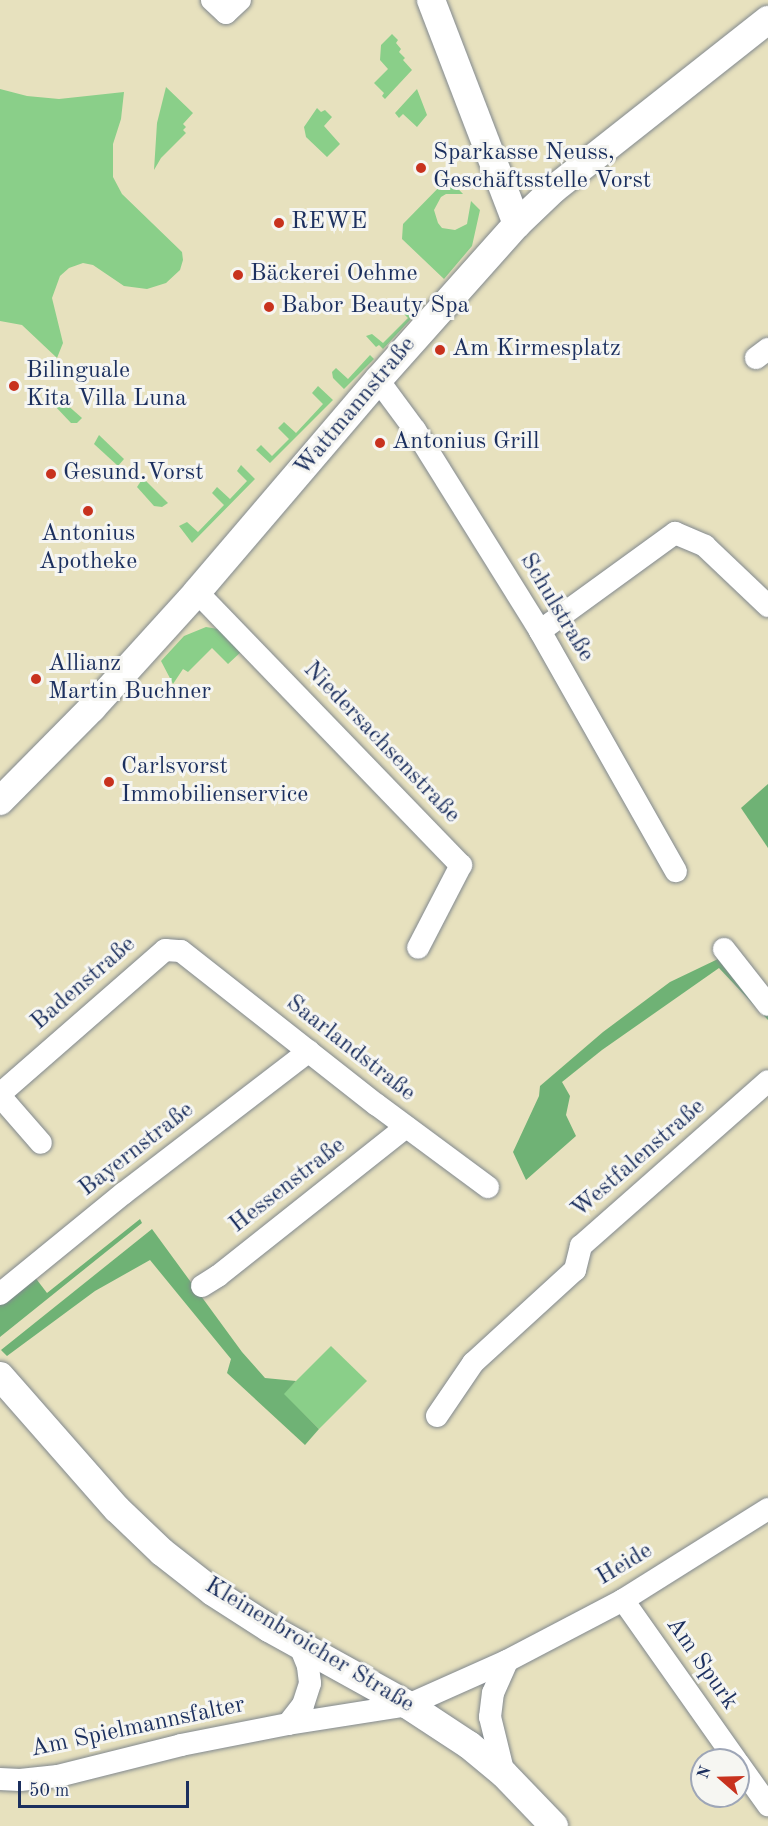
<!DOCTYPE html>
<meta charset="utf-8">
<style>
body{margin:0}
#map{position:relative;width:768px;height:1826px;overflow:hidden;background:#e7e1be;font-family:"Old Standard TT",serif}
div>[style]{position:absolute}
.green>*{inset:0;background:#8acf89}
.forest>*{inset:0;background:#6fb275}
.roads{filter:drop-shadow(0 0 2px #81888e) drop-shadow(0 0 2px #81888e)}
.minor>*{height:22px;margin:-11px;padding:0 11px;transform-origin:11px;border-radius:11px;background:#fff}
.tertiary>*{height:28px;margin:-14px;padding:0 14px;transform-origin:14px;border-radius:14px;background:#fff}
.dots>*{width:16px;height:16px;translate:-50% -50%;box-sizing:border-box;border:3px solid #f6f6f2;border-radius:50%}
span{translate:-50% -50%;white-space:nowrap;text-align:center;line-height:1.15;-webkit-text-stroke:6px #f6f6f2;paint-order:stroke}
.poi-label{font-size:24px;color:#1b2f5e}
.left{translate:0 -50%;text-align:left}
.street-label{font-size:24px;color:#1b2f5e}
.north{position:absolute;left:690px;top:1748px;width:60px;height:60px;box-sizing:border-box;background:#f6f6f2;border:2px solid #9ea6b7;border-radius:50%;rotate:290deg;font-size:16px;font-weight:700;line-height:24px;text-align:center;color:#1b2f5e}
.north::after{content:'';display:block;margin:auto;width:21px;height:27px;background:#c8321e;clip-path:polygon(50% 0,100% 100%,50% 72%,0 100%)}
.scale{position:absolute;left:18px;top:1781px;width:171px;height:27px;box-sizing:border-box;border:3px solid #1b2f5e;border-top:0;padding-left:8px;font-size:18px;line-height:21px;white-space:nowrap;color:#1b2f5e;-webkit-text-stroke:4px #f6f6f2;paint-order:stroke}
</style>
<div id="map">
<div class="green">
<div style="clip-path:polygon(392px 34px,398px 40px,396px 43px,401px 49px,399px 52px,405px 58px,403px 60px,412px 70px,385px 99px,382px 96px,384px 93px,374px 83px,388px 69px,380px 60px,381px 45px)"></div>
<div style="clip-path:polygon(166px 87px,193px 113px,183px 124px,186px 127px,183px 130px,186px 133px,161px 158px,154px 170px,157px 123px)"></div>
<div style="clip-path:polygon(0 89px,27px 96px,59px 99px,124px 92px,121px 119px,113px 144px,113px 177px,122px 194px,182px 252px,183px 260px,180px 270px,166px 283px,147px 289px,124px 286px,93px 265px,83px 263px,69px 268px,60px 276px,52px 298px,63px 343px,57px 358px,22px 325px,0 321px)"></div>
<div style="clip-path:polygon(417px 89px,427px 115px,417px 127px,403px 114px,399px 118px,395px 113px)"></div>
<div style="clip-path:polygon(317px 108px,321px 112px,325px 110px,332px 117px,324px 126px,340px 144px,327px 157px,306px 137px,304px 127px)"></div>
<div style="clip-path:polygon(448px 178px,463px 194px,446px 194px,441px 197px,434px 210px,438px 223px,442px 228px,455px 230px,467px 224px,471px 201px,480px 210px,472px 246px,444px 279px,402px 239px,403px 224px)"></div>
<div style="clip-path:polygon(405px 303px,415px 311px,410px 320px,383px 349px,379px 345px,376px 347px,366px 336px,372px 334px,383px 343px,408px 318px,396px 306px)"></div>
<div style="clip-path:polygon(370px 355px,374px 359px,344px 389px,333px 378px,332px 372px,336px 368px,348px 379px)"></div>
<div style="clip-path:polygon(318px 386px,333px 400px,270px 463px,256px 450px,261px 445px,272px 456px,289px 439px,278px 428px,284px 422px,296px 433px,323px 404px,312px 393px)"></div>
<div style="clip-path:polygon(56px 395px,82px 418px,77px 423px,71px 423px,54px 405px,52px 400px)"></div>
<div style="clip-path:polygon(99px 435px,124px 459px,118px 466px,94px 444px)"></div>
<div style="clip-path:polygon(241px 465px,255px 479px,192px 543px,179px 526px,187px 522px,198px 532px,224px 505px,212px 493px,217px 487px,230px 499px,247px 481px,237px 471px)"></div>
<div style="clip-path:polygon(143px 478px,168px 503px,162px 507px,154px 506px,137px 487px)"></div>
<div style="clip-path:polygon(206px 627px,218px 629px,242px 651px,228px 664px,212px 648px,188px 672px,183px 669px,173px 684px,161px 661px,184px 636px)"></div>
<div style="clip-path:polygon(331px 1346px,367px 1381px,319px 1429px,283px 1394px)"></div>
</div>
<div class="forest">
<div style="clip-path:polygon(768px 784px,768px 848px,741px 808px)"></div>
<div style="clip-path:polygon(718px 959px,768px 1014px,768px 1020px,719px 968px,602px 1050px,562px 1082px,570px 1096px,566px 1115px,576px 1136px,526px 1180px,513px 1152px,539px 1096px,540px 1086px,603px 1032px,670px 982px)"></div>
<div style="clip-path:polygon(140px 1219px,142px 1223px,0 1337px,0 1303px,34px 1276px,47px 1293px)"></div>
<div style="clip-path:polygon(152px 1229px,242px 1352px,265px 1378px,296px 1381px,284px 1394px,319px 1429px,305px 1445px,227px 1373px,231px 1359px,150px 1260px,95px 1291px,7px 1356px,1px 1350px)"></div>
</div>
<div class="roads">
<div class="minor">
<div style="left:212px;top:0;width:19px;rotate:43deg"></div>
<div style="left:226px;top:13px;width:19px;rotate:-43deg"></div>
<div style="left:756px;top:358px;width:15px;rotate:-37deg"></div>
<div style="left:378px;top:380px;width:62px;rotate:53.5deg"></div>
<div style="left:415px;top:430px;width:237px;rotate:58.1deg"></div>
<div style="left:540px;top:631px;width:276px;rotate:60.5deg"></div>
<div style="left:197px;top:592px;width:380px;rotate:46deg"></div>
<div style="left:461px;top:865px;width:93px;rotate:117.4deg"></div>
<div style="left:540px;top:631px;width:167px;rotate:-36deg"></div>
<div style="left:675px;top:533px;width:33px;rotate:23deg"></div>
<div style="left:705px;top:546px;width:87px;rotate:43.6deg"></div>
<div style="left:724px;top:949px;width:71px;rotate:51.8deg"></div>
<div style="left:0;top:1094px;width:219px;rotate:-41.1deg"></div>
<div style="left:165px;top:950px;width:16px;rotate:4deg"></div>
<div style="left:181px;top:951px;width:249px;rotate:38.2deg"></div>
<div style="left:377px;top:1105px;width:138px;rotate:36.5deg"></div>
<div style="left:0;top:1096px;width:62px;rotate:48.9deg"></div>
<div style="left:202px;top:1286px;width:19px;rotate:-32deg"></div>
<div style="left:218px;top:1276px;width:240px;rotate:-38.4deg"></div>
<div style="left:0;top:1294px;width:160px;rotate:-39.2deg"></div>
<div style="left:124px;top:1193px;width:233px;rotate:-37.5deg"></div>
<div style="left:437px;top:1416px;width:64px;rotate:-55.8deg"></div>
<div style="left:473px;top:1363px;width:138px;rotate:-42.4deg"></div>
<div style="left:575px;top:1270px;width:25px;rotate:-76deg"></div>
<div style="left:581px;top:1246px;width:249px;rotate:-41.4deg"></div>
<div style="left:623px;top:1600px;width:196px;rotate:54.8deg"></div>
<div style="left:288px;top:1724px;width:24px;rotate:-52deg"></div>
<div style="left:303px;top:1705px;width:23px;rotate:-72deg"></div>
<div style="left:310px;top:1683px;width:17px;rotate:-97deg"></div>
<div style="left:308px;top:1666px;width:22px;rotate:-112deg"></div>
<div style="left:738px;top:1763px;width:52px;rotate:54.5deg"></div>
<div style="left:504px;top:1774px;width:59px;rotate:-103.8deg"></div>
<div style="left:490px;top:1717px;width:24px;rotate:-83deg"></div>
<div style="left:493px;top:1693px;width:35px;rotate:-66deg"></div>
<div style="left:0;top:1779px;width:20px;rotate:3deg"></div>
<div style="left:20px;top:1780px;width:38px;rotate:-6deg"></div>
<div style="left:58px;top:1776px;width:127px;rotate:-14.1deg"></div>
<div style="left:181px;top:1745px;width:109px;rotate:-11.1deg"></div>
<div style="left:288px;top:1724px;width:121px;rotate:-9deg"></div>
<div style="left:408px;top:1705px;width:108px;rotate:-24deg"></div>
<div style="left:507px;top:1661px;width:131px;rotate:-27.7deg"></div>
<div style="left:623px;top:1600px;width:171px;rotate:-32.1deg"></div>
</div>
<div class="tertiary">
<div style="left:431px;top:0;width:240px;rotate:69deg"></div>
<div style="left:0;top:801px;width:131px;rotate:-45.3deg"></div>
<div style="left:92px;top:708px;width:156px;rotate:-47.8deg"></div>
<div style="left:197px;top:592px;width:279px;rotate:-49.5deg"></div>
<div style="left:378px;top:380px;width:209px;rotate:-48.3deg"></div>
<div style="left:517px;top:224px;width:52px;rotate:-43.5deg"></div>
<div style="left:555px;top:188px;width:271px;rotate:-38.3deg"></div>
<div style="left:0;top:1376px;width:177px;rotate:48.7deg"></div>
<div style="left:117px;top:1509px;width:62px;rotate:43.7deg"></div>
<div style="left:162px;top:1552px;width:65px;rotate:38.1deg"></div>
<div style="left:213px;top:1592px;width:67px;rotate:32.7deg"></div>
<div style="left:269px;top:1628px;width:159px;rotate:29deg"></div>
<div style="left:408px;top:1705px;width:73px;rotate:33.3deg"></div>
<div style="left:469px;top:1745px;width:45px;rotate:39.6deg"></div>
<div style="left:504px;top:1774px;width:72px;rotate:46.1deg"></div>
</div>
</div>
<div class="dots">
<div style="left:421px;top:168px;background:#c8321e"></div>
<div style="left:279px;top:223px;background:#c8321e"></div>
<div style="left:238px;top:275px;background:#c8321e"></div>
<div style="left:269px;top:307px;background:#c8321e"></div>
<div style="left:440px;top:350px;background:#c8321e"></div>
<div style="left:14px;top:386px;background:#c8321e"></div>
<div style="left:380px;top:443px;background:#c8321e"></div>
<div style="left:51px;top:474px;background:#c8321e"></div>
<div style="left:88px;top:511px;background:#c8321e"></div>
<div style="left:36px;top:679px;background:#c8321e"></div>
<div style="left:109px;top:782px;background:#c8321e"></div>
</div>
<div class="poi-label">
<span class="left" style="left:433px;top:168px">Sparkasse Neuss,<br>Geschäftsstelle Vorst</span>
<span class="left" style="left:291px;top:223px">REWE</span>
<span class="left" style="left:250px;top:275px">Bäckerei Oehme</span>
<span class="left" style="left:281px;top:307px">Babor Beauty Spa</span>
<span class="left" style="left:452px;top:350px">Am Kirmesplatz</span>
<span class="left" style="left:26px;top:386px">Bilinguale<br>Kita Villa Luna</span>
<span class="left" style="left:392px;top:443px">Antonius Grill</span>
<span class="left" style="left:63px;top:474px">Gesund.Vorst</span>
<span style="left:88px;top:549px">Antonius<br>Apotheke</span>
<span class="left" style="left:48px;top:679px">Allianz<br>Martin Buchner</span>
<span class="left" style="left:121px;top:782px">Carlsvorst<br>Immobilienservice</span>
</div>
<div class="street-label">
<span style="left:356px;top:407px;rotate:-50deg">Wattmannstraße</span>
<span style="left:556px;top:608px;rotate:59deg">Schulstraße</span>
<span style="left:381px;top:743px;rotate:46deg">Niedersachsenstraße</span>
<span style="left:84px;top:984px;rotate:-41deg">Badenstraße</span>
<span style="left:350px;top:1049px;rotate:38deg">Saarlandstraße</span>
<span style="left:137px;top:1150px;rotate:-38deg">Bayernstraße</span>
<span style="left:639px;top:1159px;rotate:-41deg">Westfalenstraße</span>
<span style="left:288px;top:1186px;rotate:-38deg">Hessenstraße</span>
<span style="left:625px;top:1565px;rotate:-31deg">Heide</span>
<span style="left:309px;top:1646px;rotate:31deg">Kleinenbroicher Straße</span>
<span style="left:701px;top:1664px;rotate:55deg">Am Spurk</span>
<span style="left:138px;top:1728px;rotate:-12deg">Am Spielmannsfalter</span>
</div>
<div class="north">N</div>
<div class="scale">50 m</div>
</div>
